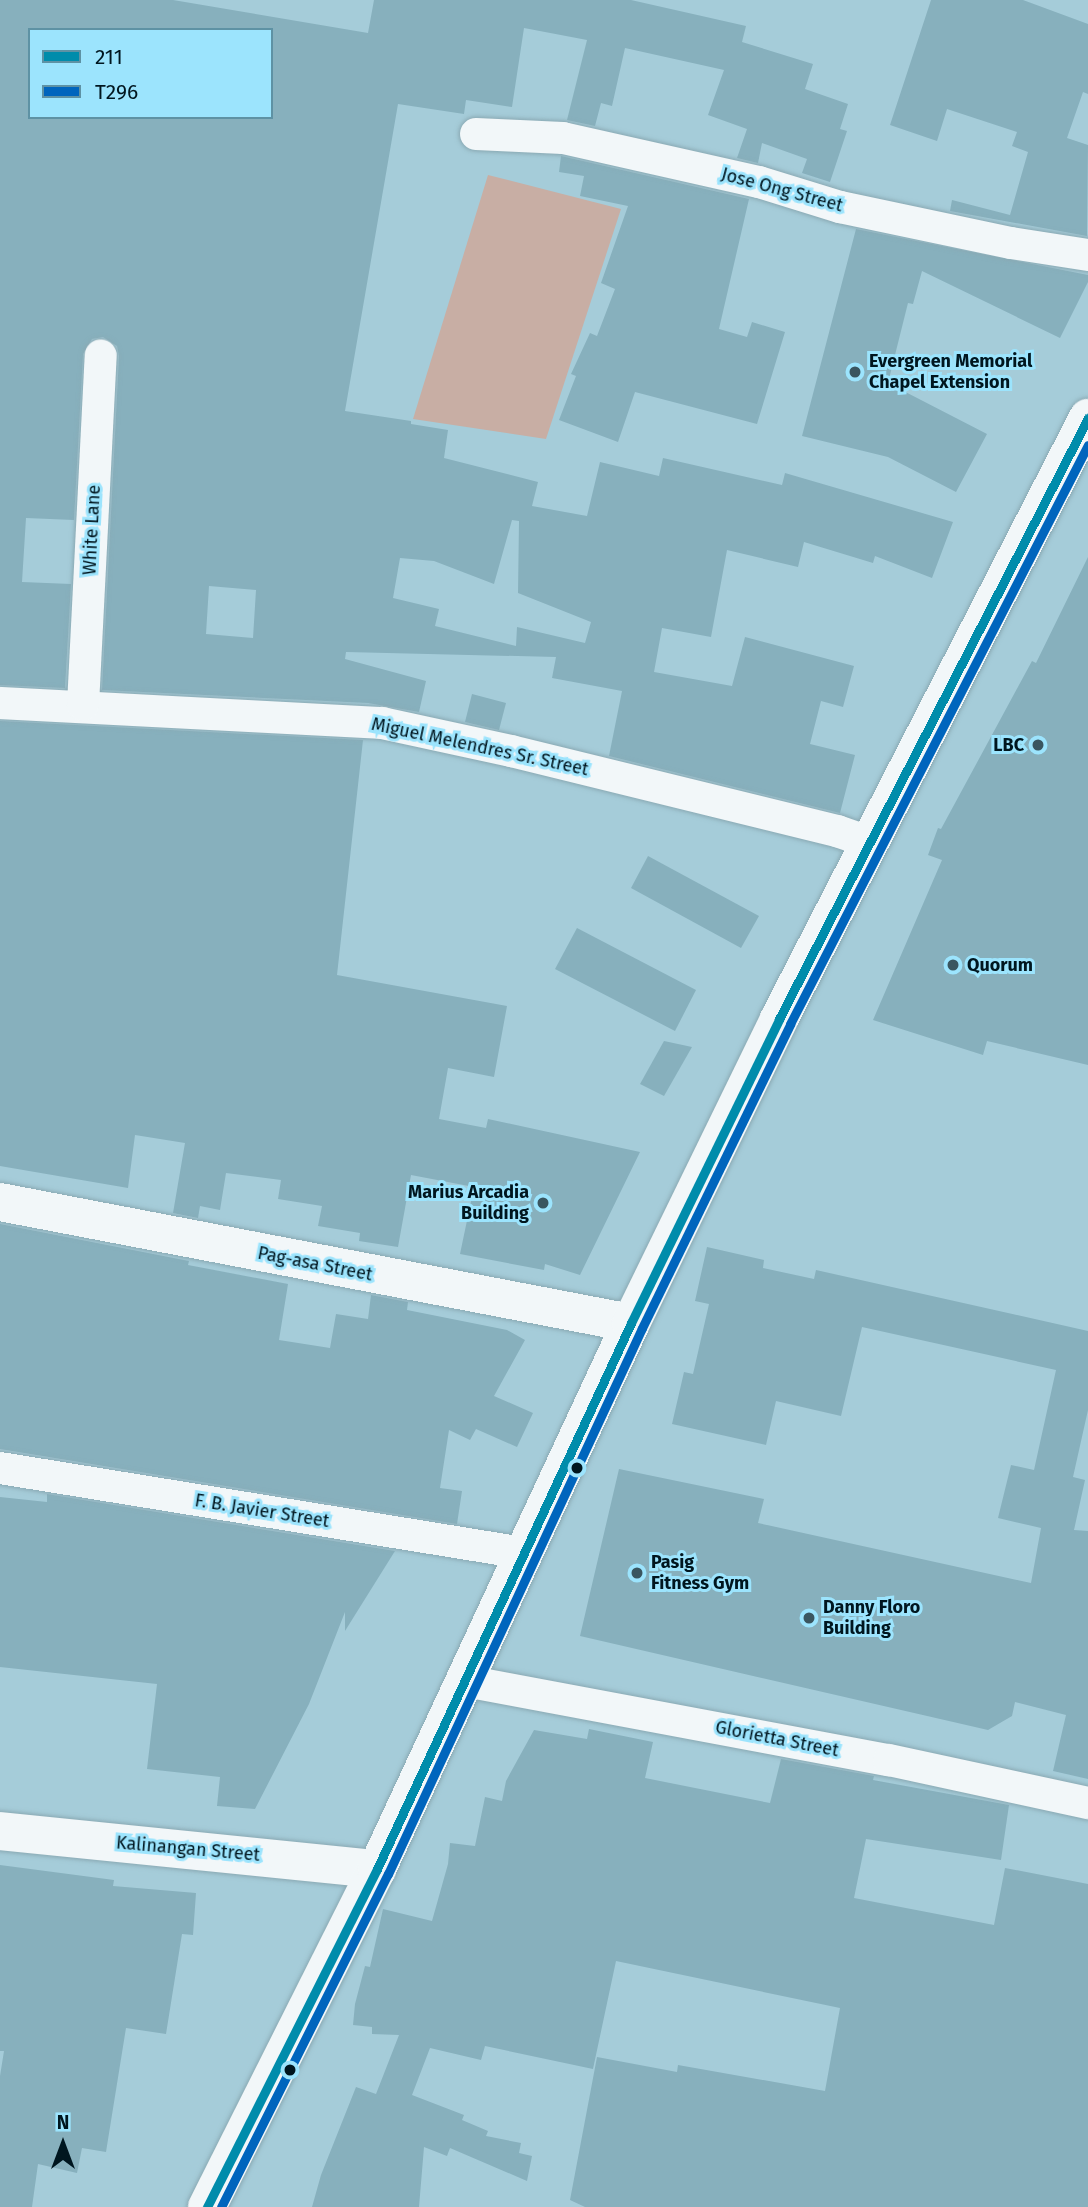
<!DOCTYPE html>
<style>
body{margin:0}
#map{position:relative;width:1088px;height:2207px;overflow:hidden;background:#a5ccd9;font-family:"Fira Sans",sans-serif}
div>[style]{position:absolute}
.green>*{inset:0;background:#c8aea4}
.building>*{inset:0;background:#87b0bd}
.roads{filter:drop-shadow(0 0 2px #8aa9b3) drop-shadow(0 0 2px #8aa9b3)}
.minor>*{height:32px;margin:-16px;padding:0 16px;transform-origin:16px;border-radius:16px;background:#f2f7f9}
.tertiary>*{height:38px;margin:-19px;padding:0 19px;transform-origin:19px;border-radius:19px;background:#f2f7f9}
.secondary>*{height:38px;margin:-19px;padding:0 19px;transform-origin:19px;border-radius:19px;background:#f2f7f9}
.bus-1>*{height:9px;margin:-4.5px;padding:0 4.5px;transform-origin:4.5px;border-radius:4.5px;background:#008cab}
.bus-2>*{height:9px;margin:-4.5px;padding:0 4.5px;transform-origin:4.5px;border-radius:4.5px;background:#0065bd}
.dots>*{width:19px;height:19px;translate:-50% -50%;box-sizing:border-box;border:4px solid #9ce4fd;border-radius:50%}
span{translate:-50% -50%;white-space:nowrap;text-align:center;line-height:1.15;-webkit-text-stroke:6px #9ce4fd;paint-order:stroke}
.street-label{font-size:18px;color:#00161f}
.poi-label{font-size:18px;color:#00161f;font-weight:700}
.left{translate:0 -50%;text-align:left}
.right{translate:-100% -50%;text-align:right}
.legend{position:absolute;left:28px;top:28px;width:245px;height:91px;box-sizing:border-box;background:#9ce4fd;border:2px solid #5e92a4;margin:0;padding:9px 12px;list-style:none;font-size:21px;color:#00161f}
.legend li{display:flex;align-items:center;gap:14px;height:35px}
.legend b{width:35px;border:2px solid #5e92a4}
.north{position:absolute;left:28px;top:2109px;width:70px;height:70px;-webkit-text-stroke:5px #9ce4fd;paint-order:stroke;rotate:0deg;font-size:19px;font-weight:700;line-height:28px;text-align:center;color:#00161f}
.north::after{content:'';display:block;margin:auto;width:24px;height:32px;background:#00161f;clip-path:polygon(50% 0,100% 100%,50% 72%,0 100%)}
</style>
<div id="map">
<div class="green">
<div style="clip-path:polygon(488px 175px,621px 209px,546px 439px,413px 419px)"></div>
</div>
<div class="building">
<div style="clip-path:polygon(evenodd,0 0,173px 0,368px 33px,374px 0,631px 0,746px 26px,742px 42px,813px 64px,805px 89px,848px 104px,840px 129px,847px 131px,830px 182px,802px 173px,807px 159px,762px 143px,758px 163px,737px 158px,747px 129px,708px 115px,724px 70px,625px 48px,612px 106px,601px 103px,595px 126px,567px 120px,587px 40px,524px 28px,512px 107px,466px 100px,464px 114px,398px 104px,345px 411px,411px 421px,411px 424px,448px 430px,444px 458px,538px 482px,532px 506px,587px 516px,600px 462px,659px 476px,663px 458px,782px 485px,785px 473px,953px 522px,932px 578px,875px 556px,873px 563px,804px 542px,798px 567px,727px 550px,711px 637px,662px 628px,654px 672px,732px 686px,745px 637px,854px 666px,843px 707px,821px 701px,810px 744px,855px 755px,840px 813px,609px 756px,622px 691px,552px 678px,556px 657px,346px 652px,345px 659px,426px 681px,419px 712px,368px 703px,102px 690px,119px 356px,117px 346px,103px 337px,92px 339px,83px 354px,74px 520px,26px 518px,22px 582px,71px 584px,65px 688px,0 685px,0 0,30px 30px,271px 30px,271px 117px,30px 117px,30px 30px,0 0,512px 520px,519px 521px,518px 593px,591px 622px,585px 643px,517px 627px,516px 646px,435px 626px,439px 609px,393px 598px,400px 558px,434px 561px,494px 584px,512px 520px,0 0,209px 586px,256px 590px,253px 638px,206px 634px,209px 586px)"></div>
<div style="clip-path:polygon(931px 0,1023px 0,1088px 24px,1088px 94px,1083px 92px,1067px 138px,1088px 145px,1087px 236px,950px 211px,952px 200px,1010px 215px,1028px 152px,1012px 146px,1017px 132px,947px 109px,937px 141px,890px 125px)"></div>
<div style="clip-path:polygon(561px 156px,749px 199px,719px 329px,747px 337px,752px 322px,785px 332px,757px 424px,635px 392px,618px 442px,559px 420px,576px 376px,571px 374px,590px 333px,597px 336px,615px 289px,601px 283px,628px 206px,580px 196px,584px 176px,559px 172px)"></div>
<div style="clip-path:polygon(856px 229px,1088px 275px,1088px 282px,1060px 338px,922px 271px,913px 304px,908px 303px,888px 383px,987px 434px,956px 492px,888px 457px,802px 436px)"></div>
<div style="clip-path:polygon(1088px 557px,1088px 1065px,987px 1041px,983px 1055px,873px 1020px,942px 860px,928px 855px,938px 828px,941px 829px,1032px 661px,1036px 663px)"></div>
<div style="clip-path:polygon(472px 694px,506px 703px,499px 730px,465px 722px)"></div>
<div style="clip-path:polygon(0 721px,363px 740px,337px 975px,507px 1006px,494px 1077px,448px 1068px,439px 1119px,486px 1128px,488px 1119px,640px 1152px,580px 1275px,545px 1264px,544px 1270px,460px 1254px,474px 1187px,411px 1175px,398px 1247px,359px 1241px,360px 1233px,318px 1226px,322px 1206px,278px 1199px,281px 1180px,226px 1173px,220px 1210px,200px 1206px,198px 1218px,173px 1213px,185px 1143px,135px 1135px,128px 1188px,0 1166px)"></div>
<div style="clip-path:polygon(648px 856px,759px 916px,741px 948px,631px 888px)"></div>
<div style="clip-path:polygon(577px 928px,696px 990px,675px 1031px,555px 969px)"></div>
<div style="clip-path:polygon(664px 1041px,692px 1047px,664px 1096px,640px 1084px)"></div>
<div style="clip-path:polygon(0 1224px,189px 1261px,188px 1265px,288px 1284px,279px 1340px,330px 1348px,336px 1314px,368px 1319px,371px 1295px,408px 1302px,407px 1310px,507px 1330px,525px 1340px,494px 1396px,533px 1413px,517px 1447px,476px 1429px,470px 1440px,449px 1430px,440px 1488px,462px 1491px,457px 1524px,0 1449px)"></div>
<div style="clip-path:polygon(707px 1247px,764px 1260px,763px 1268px,814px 1279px,816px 1270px,1088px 1331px,1088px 1410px,1073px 1477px,1085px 1480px,1074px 1530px,1088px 1531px,1088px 1779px,1053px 1771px,1066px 1715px,1015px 1702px,1012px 1716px,988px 1730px,580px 1636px,619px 1469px,764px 1499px,758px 1523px,1031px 1583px,1041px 1528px,998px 1518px,1011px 1465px,1034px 1470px,1056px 1370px,862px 1327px,841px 1416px,776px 1401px,766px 1445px,672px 1424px,684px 1372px,693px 1374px,709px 1304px,695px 1301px)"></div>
<div style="clip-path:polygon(47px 1494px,395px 1551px,345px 1631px,345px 1612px,309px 1704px,255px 1809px,217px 1806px,220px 1777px,147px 1769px,157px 1684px,0 1667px,0 1497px,47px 1502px)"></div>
<div style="clip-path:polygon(589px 1729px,653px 1742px,645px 1778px,770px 1803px,781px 1759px,874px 1776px,873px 1780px,1009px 1805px,1001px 1860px,866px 1839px,854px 1898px,994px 1925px,1005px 1868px,1088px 1884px,1088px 2207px,585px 2207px,570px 2200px,597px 2057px,677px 2072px,678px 2065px,825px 2091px,840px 2008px,616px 1961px,593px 2069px,485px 2046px,481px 2060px,430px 2048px,412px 2095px,464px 2115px,462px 2120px,488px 2131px,486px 2136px,521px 2143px,519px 2153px,532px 2156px,527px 2181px,450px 2148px,447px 2156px,424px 2147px,419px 2207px,312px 2207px,321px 2175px,356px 2087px,376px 2094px,399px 2035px,372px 2034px,372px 2027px,353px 2025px,355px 2004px,365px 1966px,370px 1967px,383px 1909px,432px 1921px,448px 1864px,450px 1843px,475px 1846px,485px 1797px,502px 1801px,506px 1781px,534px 1730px,587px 1739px)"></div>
<div style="clip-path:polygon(0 1865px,114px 1880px,113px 1886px,196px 1893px,193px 1935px,182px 1934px,166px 2034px,126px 2028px,106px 2152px,82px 2148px,77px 2173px,38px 2164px,32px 2207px,0 2207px,0 2076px,4px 2051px,0 2051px)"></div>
</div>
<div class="roads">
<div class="minor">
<div style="left:476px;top:134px;width:87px;rotate:2.6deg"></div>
<div style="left:563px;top:138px;width:201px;rotate:12.7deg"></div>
<div style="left:759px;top:182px;width:85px;rotate:17.2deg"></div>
<div style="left:840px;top:207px;width:175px;rotate:11.9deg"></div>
<div style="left:1011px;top:243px;width:78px;rotate:8.9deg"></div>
<div style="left:0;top:703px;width:383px;rotate:3deg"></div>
<div style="left:382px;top:723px;width:132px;rotate:12.2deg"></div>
<div style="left:511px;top:751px;width:336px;rotate:13.8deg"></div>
<div style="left:837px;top:831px;width:34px;rotate:19deg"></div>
<div style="left:83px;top:705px;width:350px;rotate:-87.1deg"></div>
<div style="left:0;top:1468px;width:530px;rotate:9.23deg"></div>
<div style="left:465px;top:1681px;width:431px;rotate:10.6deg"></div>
<div style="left:889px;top:1760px;width:204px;rotate:12.2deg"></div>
</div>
<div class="tertiary">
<div style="left:0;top:1202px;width:642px;rotate:10.86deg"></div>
<div style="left:0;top:1831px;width:379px;rotate:5.8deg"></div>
</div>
<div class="secondary">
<div style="left:207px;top:2207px;width:378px;rotate:-63.3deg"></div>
<div style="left:377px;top:1869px;width:602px;rotate:-65.05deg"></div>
<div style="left:631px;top:1323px;width:338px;rotate:-64deg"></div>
<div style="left:779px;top:1019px;width:676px;rotate:-62.79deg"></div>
</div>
</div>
<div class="bus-1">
<div style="left:207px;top:2207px;width:378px;rotate:-63.3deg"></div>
<div style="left:377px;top:1869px;width:602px;rotate:-65.05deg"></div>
<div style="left:631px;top:1323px;width:338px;rotate:-64deg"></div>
<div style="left:779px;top:1019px;width:676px;rotate:-62.79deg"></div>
</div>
<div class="bus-2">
<div style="left:221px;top:2207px;width:373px;rotate:-63.4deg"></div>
<div style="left:388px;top:1874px;width:602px;rotate:-65.05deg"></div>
<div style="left:642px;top:1328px;width:338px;rotate:-64deg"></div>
<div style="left:790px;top:1024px;width:651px;rotate:-62.77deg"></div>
</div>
<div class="dots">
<div style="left:855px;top:372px;background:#3a5660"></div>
<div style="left:1038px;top:745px;background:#3a5660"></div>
<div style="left:953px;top:965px;background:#3a5660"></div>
<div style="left:543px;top:1203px;background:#3a5660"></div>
<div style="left:577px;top:1468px;background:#00161f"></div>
<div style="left:637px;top:1573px;background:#3a5660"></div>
<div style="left:809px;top:1618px;background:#3a5660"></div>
<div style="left:290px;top:2070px;background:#00161f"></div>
</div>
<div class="street-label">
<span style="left:782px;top:190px;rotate:15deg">Jose Ong Street</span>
<span style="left:92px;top:530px;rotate:-87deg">White Lane</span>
<span style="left:480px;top:747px;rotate:12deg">Miguel Melendres Sr. Street</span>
<span style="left:315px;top:1264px;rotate:11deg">Pag-asa Street</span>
<span style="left:262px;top:1511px;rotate:9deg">F. B. Javier Street</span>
<span style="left:777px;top:1739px;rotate:11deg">Glorietta Street</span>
<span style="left:188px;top:1849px;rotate:5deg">Kalinangan Street</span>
</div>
<div class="poi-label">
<span class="left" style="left:869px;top:372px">Evergreen Memorial<br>Chapel Extension</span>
<span class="right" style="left:1024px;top:745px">LBC</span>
<span class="left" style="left:967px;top:965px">Quorum</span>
<span class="right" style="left:529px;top:1203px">Marius Arcadia<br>Building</span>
<span class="left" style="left:651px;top:1573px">Pasig<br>Fitness Gym</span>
<span class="left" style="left:823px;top:1618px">Danny Floro<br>Building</span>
</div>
<ul class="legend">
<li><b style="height:9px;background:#008cab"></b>211</li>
<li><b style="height:9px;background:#0065bd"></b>T296</li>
</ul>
<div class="north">N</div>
</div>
